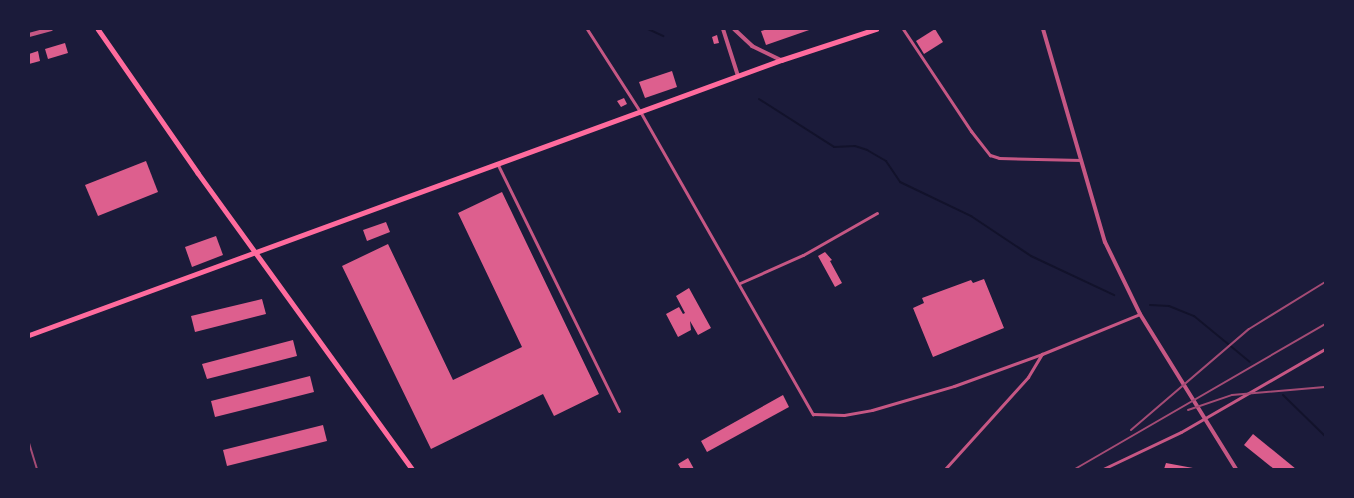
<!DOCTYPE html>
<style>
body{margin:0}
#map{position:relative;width:1354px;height:498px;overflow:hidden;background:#1b1b3a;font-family:"Alegreya Sans",sans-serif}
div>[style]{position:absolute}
.stream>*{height:2px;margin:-1px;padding:0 1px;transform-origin:1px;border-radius:1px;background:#12122b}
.building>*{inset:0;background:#dd5f8e}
.minor>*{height:3px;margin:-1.5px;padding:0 1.5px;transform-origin:1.5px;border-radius:1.5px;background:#c65784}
.tertiary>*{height:4px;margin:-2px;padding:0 2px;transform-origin:2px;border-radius:2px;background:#c65784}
.secondary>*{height:4.5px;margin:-2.25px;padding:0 2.25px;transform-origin:2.25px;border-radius:2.25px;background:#ff6b9d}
.primary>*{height:5px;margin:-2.5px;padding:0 2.5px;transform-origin:2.5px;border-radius:2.5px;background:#ff6b9d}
.rail>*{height:2px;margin:-1px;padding:0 1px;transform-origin:1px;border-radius:1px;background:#a44b75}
span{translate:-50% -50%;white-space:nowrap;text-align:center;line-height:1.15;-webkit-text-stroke:4px #1b1b3a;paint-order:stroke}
.frame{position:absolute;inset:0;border:30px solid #1b1b3a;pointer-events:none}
</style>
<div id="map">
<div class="stream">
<div style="left:648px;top:29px;width:17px;rotate:25deg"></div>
<div style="left:759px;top:99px;width:89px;rotate:32.6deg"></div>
<div style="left:834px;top:147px;width:21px;rotate:-3deg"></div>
<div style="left:855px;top:146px;width:13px;rotate:18deg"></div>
<div style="left:867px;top:150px;width:22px;rotate:30deg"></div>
<div style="left:886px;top:161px;width:25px;rotate:56deg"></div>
<div style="left:900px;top:182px;width:79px;rotate:25.6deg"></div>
<div style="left:971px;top:216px;width:72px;rotate:33.7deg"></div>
<div style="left:1031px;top:256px;width:92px;rotate:25.2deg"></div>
<div style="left:1150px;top:305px;width:19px;rotate:3deg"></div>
<div style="left:1169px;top:306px;width:27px;rotate:22deg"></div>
<div style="left:1194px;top:316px;width:72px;rotate:39.4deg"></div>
<div style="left:1283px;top:395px;width:59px;rotate:44.3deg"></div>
</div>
<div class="building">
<div style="clip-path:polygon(768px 29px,812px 29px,766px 45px,761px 31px)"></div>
<div style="clip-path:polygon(935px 29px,943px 42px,924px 54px,916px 41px)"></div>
<div style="clip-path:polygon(717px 35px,719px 43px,714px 44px,712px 37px)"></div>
<div style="clip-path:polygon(65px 43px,68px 53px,48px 59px,45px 49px)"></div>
<div style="clip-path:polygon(38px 51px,40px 61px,29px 64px,29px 54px)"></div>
<div style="clip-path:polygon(672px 71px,677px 87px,645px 98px,639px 82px)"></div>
<div style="clip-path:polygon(624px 98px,627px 104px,621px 107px,617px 101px)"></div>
<div style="clip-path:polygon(146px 161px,158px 192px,98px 216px,85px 185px)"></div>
<div style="clip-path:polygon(502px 192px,599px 394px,554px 416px,543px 394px,431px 449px,342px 266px,388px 244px,453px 380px,522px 347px,458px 213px)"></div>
<div style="clip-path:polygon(386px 222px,390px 232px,367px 241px,363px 230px)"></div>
<div style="clip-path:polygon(216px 236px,223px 255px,192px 267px,185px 247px)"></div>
<div style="clip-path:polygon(825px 252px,832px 260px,830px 261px,842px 283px,835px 287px,818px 256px)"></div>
<div style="clip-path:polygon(984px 279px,1004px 328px,933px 357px,913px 308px,924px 303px,922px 298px,971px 280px,973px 283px)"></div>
<div style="clip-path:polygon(689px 288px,711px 328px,698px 335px,690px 321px,691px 330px,678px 337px,666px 314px,679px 307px,683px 314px,685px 313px,676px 296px)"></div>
<div style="clip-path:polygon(262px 299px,266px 314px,195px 332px,191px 316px)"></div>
<div style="clip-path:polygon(293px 340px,297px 356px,207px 379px,202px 364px)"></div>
<div style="clip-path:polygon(310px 376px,314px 392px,215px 417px,211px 401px)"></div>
<div style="clip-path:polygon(783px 395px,789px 407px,707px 452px,701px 441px)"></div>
<div style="clip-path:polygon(323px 425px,327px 441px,227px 466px,223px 450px)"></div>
<div style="clip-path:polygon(1253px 434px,1296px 469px,1274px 469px,1244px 445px)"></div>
<div style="clip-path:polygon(688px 458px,694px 469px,681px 469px,678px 464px)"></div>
<div style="clip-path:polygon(1166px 463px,1193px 468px,1193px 469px,1164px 469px)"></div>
</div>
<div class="minor">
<div style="left:587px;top:29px;width:100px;rotate:57.3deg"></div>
<div style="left:641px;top:113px;width:347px;rotate:60.3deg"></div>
<div style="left:813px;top:414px;width:31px;rotate:2deg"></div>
<div style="left:844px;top:415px;width:28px;rotate:-10deg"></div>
<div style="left:872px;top:410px;width:85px;rotate:-16.3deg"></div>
<div style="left:954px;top:386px;width:94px;rotate:-20deg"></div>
<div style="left:903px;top:29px;width:123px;rotate:56.3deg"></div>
<div style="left:971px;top:131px;width:31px;rotate:52deg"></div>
<div style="left:990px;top:155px;width:9px;rotate:18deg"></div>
<div style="left:999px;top:158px;width:82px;rotate:1.4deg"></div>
<div style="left:498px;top:165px;width:274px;rotate:63.8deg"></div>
<div style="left:740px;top:283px;width:69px;rotate:-24deg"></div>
<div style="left:803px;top:255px;width:85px;rotate:-29.6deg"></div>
<div style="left:945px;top:469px;width:124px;rotate:-47.9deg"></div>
<div style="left:1028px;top:377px;width:27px;rotate:-59deg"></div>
<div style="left:1042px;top:354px;width:106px;rotate:-22.2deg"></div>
<div style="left:1103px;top:469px;width:86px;rotate:-25.4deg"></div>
<div style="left:1181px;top:432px;width:166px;rotate:-30deg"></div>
</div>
<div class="tertiary">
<div style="left:723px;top:29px;width:49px;rotate:72.3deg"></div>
<div style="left:734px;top:29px;width:25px;rotate:43deg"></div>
<div style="left:752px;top:46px;width:32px;rotate:26deg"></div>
<div style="left:1043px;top:29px;width:222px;rotate:73.8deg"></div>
<div style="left:1105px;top:242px;width:80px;rotate:64.1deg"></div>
<div style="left:1140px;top:314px;width:182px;rotate:58.2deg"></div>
<div style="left:29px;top:35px;width:23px;rotate:-15deg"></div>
</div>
<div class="secondary">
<div style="left:98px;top:29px;width:175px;rotate:55.2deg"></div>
<div style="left:198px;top:173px;width:365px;rotate:54.1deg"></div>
</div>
<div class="primary">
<div style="left:29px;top:335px;width:801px;rotate:-20.09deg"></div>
<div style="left:781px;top:60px;width:100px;rotate:-18.1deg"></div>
</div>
<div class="rail">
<div style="left:1188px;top:410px;width:46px;rotate:-18.8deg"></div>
<div style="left:1232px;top:395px;width:93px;rotate:-4.9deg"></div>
<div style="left:1131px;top:430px;width:155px;rotate:-40.6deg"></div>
<div style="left:1249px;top:329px;width:89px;rotate:-31.7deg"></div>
<div style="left:29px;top:443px;width:27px;rotate:73deg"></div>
<div style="left:1075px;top:469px;width:289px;rotate:-30.1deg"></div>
</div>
<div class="frame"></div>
</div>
